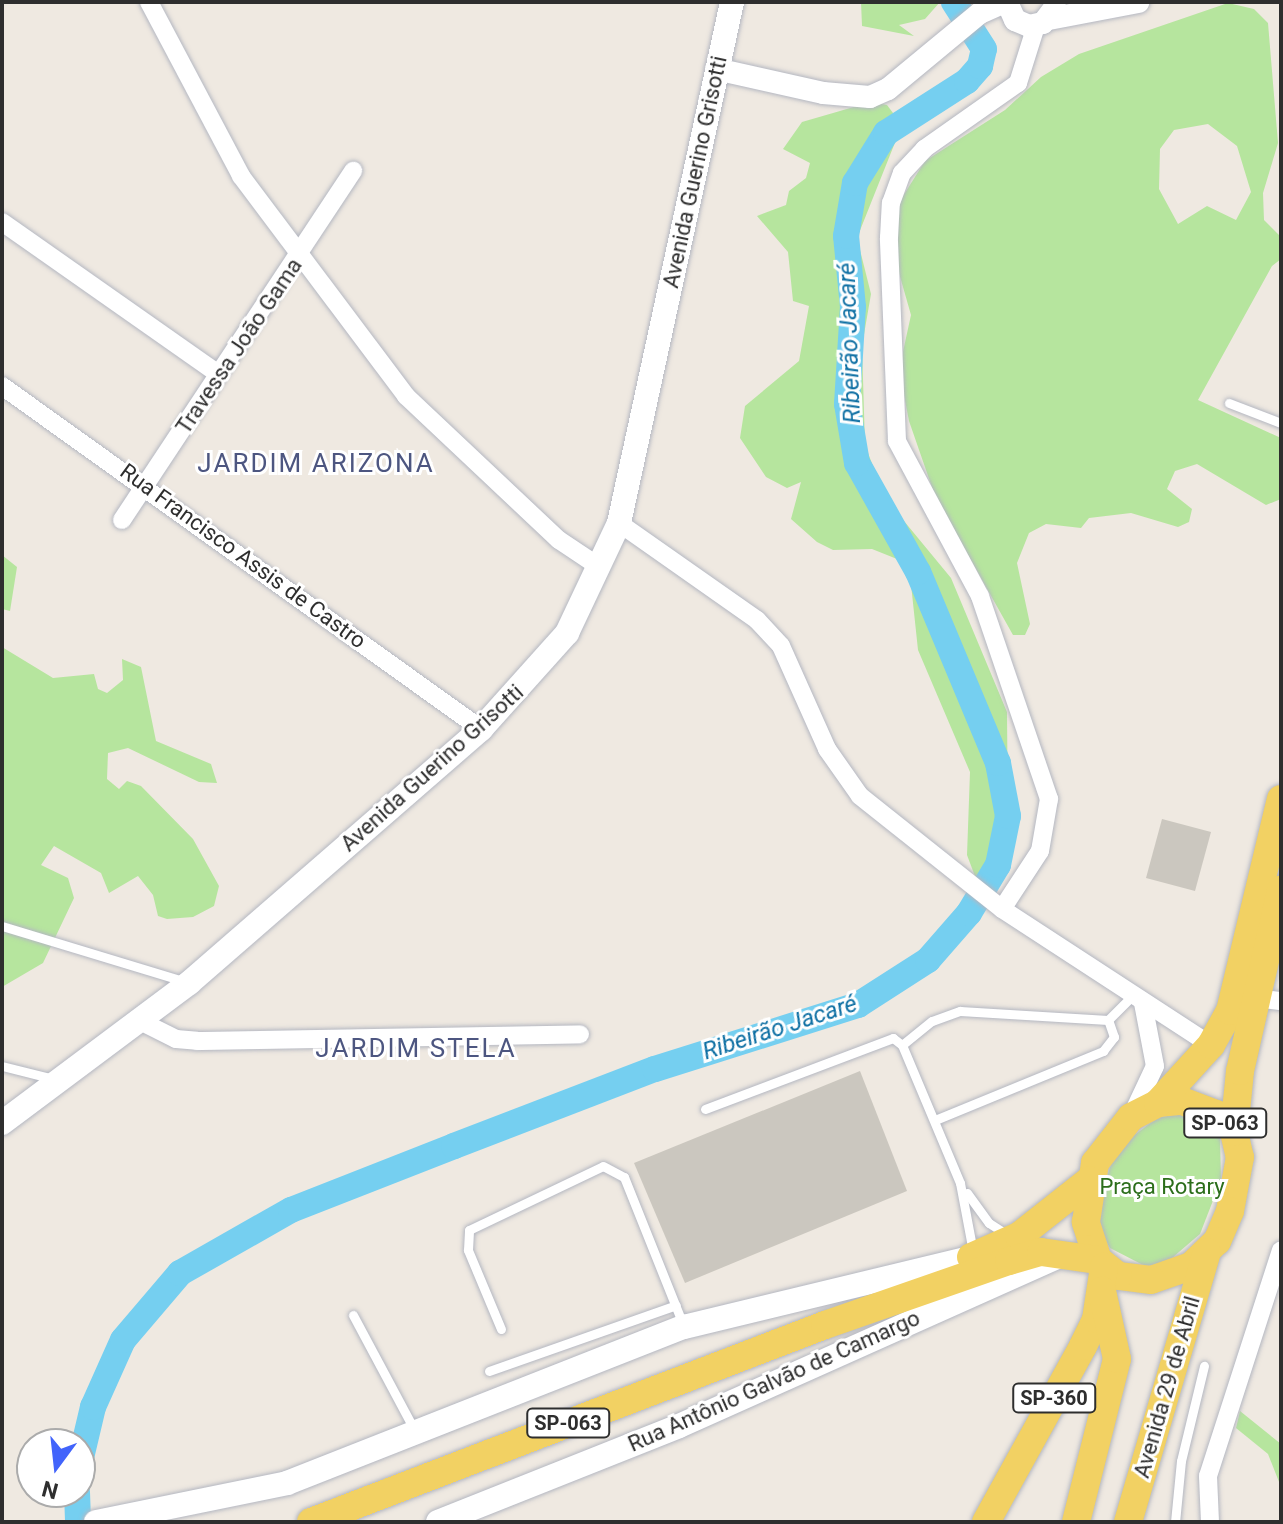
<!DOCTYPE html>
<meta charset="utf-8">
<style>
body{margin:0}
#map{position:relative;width:1283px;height:1524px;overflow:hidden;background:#efe9e1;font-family:Roboto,sans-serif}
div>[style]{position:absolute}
.green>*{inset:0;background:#b6e59e}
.river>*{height:26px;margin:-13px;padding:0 13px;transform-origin:13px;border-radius:13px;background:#75cff0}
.building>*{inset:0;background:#cbc7bf}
.roads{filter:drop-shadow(0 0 2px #b4b7c1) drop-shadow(0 0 2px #b4b7c1)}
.service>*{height:9px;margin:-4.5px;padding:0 4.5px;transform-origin:4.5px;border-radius:4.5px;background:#fff}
.minor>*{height:18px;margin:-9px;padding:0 9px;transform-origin:9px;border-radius:9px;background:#fff}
.tertiary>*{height:22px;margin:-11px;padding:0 11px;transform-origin:11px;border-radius:11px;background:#fff}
.secondary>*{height:24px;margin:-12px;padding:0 12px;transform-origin:12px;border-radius:12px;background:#fff}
.primary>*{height:28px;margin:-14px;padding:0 14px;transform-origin:14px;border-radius:14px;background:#f2d163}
span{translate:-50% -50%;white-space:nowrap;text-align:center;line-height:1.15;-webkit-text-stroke:6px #fff;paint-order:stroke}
.shield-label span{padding:2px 6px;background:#fff;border:2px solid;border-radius:6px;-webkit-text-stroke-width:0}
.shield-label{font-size:20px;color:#2e2e2e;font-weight:700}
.street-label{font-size:22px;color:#2e2e2e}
.park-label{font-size:22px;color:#2c6e1b}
.water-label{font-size:24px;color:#0d6fa3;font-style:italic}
.quarter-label{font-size:26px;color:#4d5680;letter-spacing:2px}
.frame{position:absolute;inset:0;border:4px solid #2e2e2e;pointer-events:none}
.north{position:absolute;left:16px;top:1428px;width:80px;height:80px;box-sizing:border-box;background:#fff;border:2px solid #ababab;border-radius:50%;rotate:195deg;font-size:22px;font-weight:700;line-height:32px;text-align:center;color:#2e2e2e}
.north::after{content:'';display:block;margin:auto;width:28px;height:36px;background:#4264fb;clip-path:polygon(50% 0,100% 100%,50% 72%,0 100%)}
</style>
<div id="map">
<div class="green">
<div style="clip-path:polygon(861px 2px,940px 2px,925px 19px,899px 25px,914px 36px,862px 26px)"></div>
<div style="clip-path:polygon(evenodd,1228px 3px,1254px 9px,1268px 23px,1278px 143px,1263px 193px,1264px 220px,1281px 237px,1281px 259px,1272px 266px,1198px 400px,1281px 438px,1281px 499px,1266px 505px,1197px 464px,1175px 471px,1167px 489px,1192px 509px,1189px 522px,1178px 527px,1131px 513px,1089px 518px,1081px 528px,1046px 524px,1029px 533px,1017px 563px,1030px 624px,1025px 635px,1013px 635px,935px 496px,909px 421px,899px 370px,911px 315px,895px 259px,898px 204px,925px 161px,1005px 110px,1041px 77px,1079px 54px,1228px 3px,1208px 124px,1237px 146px,1251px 192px,1236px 220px,1207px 206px,1178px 224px,1159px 189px,1160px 149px,1174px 130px,1208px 124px)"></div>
<div style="clip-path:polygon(871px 102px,887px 105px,902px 125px,857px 238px,871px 294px,862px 346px,865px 445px,885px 498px,951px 578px,1007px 712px,1008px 826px,994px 863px,976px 879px,967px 855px,970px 772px,918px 650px,910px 575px,897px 559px,872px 549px,833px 550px,817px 542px,791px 519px,801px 482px,787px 488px,766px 477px,740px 438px,745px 406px,799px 361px,809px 306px,793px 301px,788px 252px,757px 216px,786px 205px,789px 191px,806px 178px,810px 163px,783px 149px,802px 122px)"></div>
<div style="clip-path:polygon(2px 555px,17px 567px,10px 611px,2px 609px)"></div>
<div style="clip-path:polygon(2px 647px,53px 678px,94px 674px,98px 689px,107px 693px,123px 680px,122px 659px,141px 667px,156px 741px,211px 764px,217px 783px,199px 782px,128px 748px,108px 753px,107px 779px,119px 789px,127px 781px,141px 786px,193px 839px,219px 886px,214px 906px,193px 917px,167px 919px,158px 916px,153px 895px,138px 876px,109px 893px,101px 873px,54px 846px,41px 865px,68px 878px,74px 898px,43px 963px,2px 987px)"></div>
<div style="clip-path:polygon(1178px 1114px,1211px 1127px,1220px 1138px,1221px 1180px,1200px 1234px,1165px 1264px,1145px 1266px,1110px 1248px,1099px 1229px,1098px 1207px,1112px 1161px,1128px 1140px,1157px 1118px)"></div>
<div style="clip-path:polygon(1240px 1411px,1281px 1444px,1281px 1487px,1268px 1454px,1236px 1428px)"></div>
</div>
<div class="river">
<div style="left:80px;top:1462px;width:57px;rotate:-76.7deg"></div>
<div style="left:93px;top:1407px;width:73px;rotate:-65.9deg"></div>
<div style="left:123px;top:1340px;width:88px;rotate:-49.6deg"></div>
<div style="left:180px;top:1273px;width:128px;rotate:-29.6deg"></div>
<div style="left:291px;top:1210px;width:175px;rotate:-21.4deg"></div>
<div style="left:454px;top:1146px;width:215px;rotate:-21deg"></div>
<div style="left:655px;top:1069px;width:213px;rotate:-17.5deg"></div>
<div style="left:858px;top:1005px;width:83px;rotate:-32.7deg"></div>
<div style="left:928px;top:960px;width:62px;rotate:-48.9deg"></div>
<div style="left:969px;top:913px;width:56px;rotate:-58.9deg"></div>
<div style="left:998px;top:865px;width:50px;rotate:-78.5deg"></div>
<div style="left:1008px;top:816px;width:54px;rotate:-100.7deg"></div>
<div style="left:998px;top:763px;width:207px;rotate:-112.7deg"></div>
<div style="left:918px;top:572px;width:125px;rotate:-119.2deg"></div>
<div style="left:857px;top:463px;width:60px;rotate:-99.6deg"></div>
<div style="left:847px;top:404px;width:97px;rotate:-86.5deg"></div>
<div style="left:853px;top:307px;width:71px;rotate:-95.6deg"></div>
<div style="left:846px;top:236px;width:54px;rotate:-80.4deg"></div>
<div style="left:855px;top:183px;width:59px;rotate:-58.2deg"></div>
<div style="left:886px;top:133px;width:96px;rotate:-32.7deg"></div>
<div style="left:967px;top:81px;width:20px;rotate:-49deg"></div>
<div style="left:980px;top:66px;width:17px;rotate:-77deg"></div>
<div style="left:984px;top:49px;width:56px;rotate:-122.6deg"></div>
<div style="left:77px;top:1492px;width:30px;rotate:88deg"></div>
</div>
<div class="building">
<div style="clip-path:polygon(1162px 819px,1211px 832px,1195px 891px,1146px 878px)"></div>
<div style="clip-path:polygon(860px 1071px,907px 1191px,685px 1283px,634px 1163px)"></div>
</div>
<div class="roads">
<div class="service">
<div style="left:1229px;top:403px;width:56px;rotate:21deg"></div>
<div style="left:2px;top:926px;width:192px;rotate:16.9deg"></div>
<div style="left:902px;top:1045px;width:38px;rotate:-39deg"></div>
<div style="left:932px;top:1021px;width:30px;rotate:-20deg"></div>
<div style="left:960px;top:1011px;width:148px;rotate:3.5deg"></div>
<div style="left:2px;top:1066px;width:54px;rotate:14deg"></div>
<div style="left:705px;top:1109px;width:201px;rotate:-20.7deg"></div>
<div style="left:893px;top:1038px;width:11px;rotate:38deg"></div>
<div style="left:902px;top:1045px;width:150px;rotate:67.2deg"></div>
<div style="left:960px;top:1183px;width:70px;rotate:79.3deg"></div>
<div style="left:935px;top:1120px;width:182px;rotate:-22.3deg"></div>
<div style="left:1103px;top:1051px;width:18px;rotate:-52deg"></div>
<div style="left:1114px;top:1037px;width:18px;rotate:-109deg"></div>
<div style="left:1108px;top:1020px;width:34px;rotate:-45deg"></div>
<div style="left:967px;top:1193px;width:37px;rotate:54deg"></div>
<div style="left:989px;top:1223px;width:24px;rotate:33deg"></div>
<div style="left:353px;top:1315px;width:132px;rotate:61.9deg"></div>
<div style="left:501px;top:1329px;width:86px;rotate:-112.7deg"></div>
<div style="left:468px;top:1250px;width:20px;rotate:-87deg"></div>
<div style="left:469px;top:1230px;width:148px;rotate:-25.5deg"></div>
<div style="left:603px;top:1166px;width:24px;rotate:28deg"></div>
<div style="left:624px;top:1177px;width:162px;rotate:68.2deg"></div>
<div style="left:489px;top:1371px;width:198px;rotate:-19.4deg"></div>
<div style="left:1175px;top:1522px;width:61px;rotate:-84.4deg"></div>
<div style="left:1181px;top:1461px;width:98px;rotate:-76.4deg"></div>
</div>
<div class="minor">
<div style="left:149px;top:2px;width:197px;rotate:62.1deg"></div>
<div style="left:241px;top:176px;width:275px;rotate:53.1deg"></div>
<div style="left:406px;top:396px;width:210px;rotate:43.3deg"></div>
<div style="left:559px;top:540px;width:50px;rotate:33.7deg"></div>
<div style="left:2px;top:222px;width:264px;rotate:35.1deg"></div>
<div style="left:2px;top:386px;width:589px;rotate:35.61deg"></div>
<div style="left:122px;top:520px;width:419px;rotate:-56.5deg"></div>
<div style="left:619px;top:523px;width:169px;rotate:35.1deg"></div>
<div style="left:757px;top:620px;width:35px;rotate:47deg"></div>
<div style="left:781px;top:646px;width:113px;rotate:65.9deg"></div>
<div style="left:827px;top:749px;width:57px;rotate:54.9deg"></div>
<div style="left:860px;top:796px;width:181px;rotate:38.5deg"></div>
<div style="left:1002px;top:909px;width:249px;rotate:33.1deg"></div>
<div style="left:1002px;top:909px;width:69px;rotate:-56.8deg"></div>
<div style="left:1040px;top:851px;width:53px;rotate:-80.2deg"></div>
<div style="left:1049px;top:799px;width:214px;rotate:-108.8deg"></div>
<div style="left:980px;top:596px;width:176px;rotate:-118.2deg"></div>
<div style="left:897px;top:441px;width:203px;rotate:-92.3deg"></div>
<div style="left:889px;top:238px;width:35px;rotate:-87deg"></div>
<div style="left:891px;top:203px;width:32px;rotate:-70deg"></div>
<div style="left:902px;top:173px;width:33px;rotate:-47deg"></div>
<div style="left:924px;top:149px;width:115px;rotate:-35.1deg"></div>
<div style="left:1018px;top:83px;width:60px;rotate:-72.5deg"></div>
<div style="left:1255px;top:998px;width:26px;rotate:7deg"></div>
<div style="left:140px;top:1021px;width:40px;rotate:26.6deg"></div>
<div style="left:176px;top:1039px;width:21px;rotate:5deg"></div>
<div style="left:197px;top:1041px;width:383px;rotate:-1deg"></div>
<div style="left:1131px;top:1117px;width:56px;rotate:-64.8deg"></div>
<div style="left:1155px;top:1066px;width:64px;rotate:-100.8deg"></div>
<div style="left:1210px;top:1522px;width:46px;rotate:-92.5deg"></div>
<div style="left:1208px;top:1476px;width:237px;rotate:-72.1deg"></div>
</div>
<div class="tertiary">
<div style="left:1007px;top:2px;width:20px;rotate:66deg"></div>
<div style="left:1015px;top:20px;width:15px;rotate:23deg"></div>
<div style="left:1029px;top:26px;width:14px;rotate:-12deg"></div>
<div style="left:1043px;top:23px;width:20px;rotate:-53deg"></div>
<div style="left:1049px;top:19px;width:91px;rotate:-10.8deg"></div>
<div style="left:716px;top:69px;width:110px;rotate:12.6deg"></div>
<div style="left:823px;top:93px;width:47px;rotate:4.9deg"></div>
<div style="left:870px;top:97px;width:20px;rotate:-24deg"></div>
<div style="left:888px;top:89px;width:119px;rotate:-39.6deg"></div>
<div style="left:980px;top:13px;width:27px;rotate:-24deg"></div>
</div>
<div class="secondary">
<div style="left:2px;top:1123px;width:234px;rotate:-36.8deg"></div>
<div style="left:189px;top:983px;width:387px;rotate:-41deg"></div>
<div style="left:481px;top:729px;width:129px;rotate:-48.1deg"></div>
<div style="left:567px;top:633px;width:122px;rotate:-64.7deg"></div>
<div style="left:619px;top:523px;width:533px;rotate:-77.76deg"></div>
<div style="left:96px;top:1522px;width:195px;rotate:-11.5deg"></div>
<div style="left:287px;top:1483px;width:427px;rotate:-21.5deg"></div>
<div style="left:684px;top:1327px;width:289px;rotate:-13.6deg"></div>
<div style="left:438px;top:1522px;width:259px;rotate:-21.7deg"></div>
<div style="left:679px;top:1426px;width:414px;rotate:-24.1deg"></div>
</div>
<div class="primary">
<div style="left:1182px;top:1101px;width:36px;rotate:21deg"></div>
<div style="left:1216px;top:1114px;width:25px;rotate:45deg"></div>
<div style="left:1234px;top:1132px;width:26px;rotate:77deg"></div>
<div style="left:1240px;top:1157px;width:55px;rotate:100.5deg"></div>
<div style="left:1230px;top:1211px;width:33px;rotate:113deg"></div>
<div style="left:1217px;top:1241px;width:36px;rotate:136deg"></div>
<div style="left:1191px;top:1266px;width:42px;rotate:160.7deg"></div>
<div style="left:1151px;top:1280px;width:33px;rotate:-173deg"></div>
<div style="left:1118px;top:1276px;width:26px;rotate:-141deg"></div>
<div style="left:1098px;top:1260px;width:40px;rotate:-108deg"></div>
<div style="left:1086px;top:1222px;width:60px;rotate:-81.3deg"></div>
<div style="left:1095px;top:1163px;width:58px;rotate:-52deg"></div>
<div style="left:1131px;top:1117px;width:30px;rotate:-27deg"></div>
<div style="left:1158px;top:1103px;width:24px;rotate:-5deg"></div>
<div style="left:1158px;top:1103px;width:79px;rotate:-47.6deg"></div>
<div style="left:1211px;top:1045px;width:39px;rotate:-61deg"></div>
<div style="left:1230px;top:1011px;width:218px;rotate:-76.5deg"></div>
<div style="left:1234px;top:1132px;width:61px;rotate:-84.4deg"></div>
<div style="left:1240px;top:1071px;width:186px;rotate:-77.2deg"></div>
<div style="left:971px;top:1257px;width:52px;rotate:-23.6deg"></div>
<div style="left:1019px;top:1236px;width:90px;rotate:-38.3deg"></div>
<div style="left:311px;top:1522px;width:550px;rotate:-20.97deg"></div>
<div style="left:825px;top:1325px;width:195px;rotate:-19.2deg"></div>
<div style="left:1009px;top:1261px;width:33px;rotate:-16deg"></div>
<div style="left:1041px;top:1252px;width:58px;rotate:8deg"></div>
<div style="left:986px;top:1522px;width:201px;rotate:-61.1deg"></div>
<div style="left:1083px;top:1346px;width:30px;rotate:-64deg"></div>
<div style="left:1096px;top:1319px;width:53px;rotate:-81.3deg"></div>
<div style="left:1076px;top:1522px;width:168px;rotate:-75.9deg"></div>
<div style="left:1117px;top:1359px;width:70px;rotate:-102.4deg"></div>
<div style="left:1128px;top:1522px;width:281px;rotate:-73.7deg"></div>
</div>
</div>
<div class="shield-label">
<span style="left:1225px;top:1123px">SP-063</span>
<span style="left:1054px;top:1398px">SP-360</span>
<span style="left:568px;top:1423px">SP-063</span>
</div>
<div class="street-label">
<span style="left:695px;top:172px;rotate:-78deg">Avenida Guerino Grisotti</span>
<span style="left:239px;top:346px;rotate:-56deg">Travessa João Gama</span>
<span style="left:243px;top:556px;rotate:36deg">Rua Francisco Assis de Castro</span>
<span style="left:432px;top:768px;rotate:-42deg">Avenida Guerino Grisotti</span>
<span style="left:774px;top:1381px;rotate:-24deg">Rua Antônio Galvão de Camargo</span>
<span style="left:1167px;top:1387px;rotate:-74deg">Avenida 29 de Abril</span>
</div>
<div class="park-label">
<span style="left:1162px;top:1187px">Praça Rotary</span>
</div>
<div class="water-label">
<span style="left:850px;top:343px;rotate:-92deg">Ribeirão Jacaré</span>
<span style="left:780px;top:1028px;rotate:-18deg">Ribeirão Jacaré</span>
</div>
<div class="quarter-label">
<span style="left:316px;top:464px">JARDIM ARIZONA</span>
<span style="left:416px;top:1049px">JARDIM STELA</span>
</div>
<div class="frame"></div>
<div class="north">N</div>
</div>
